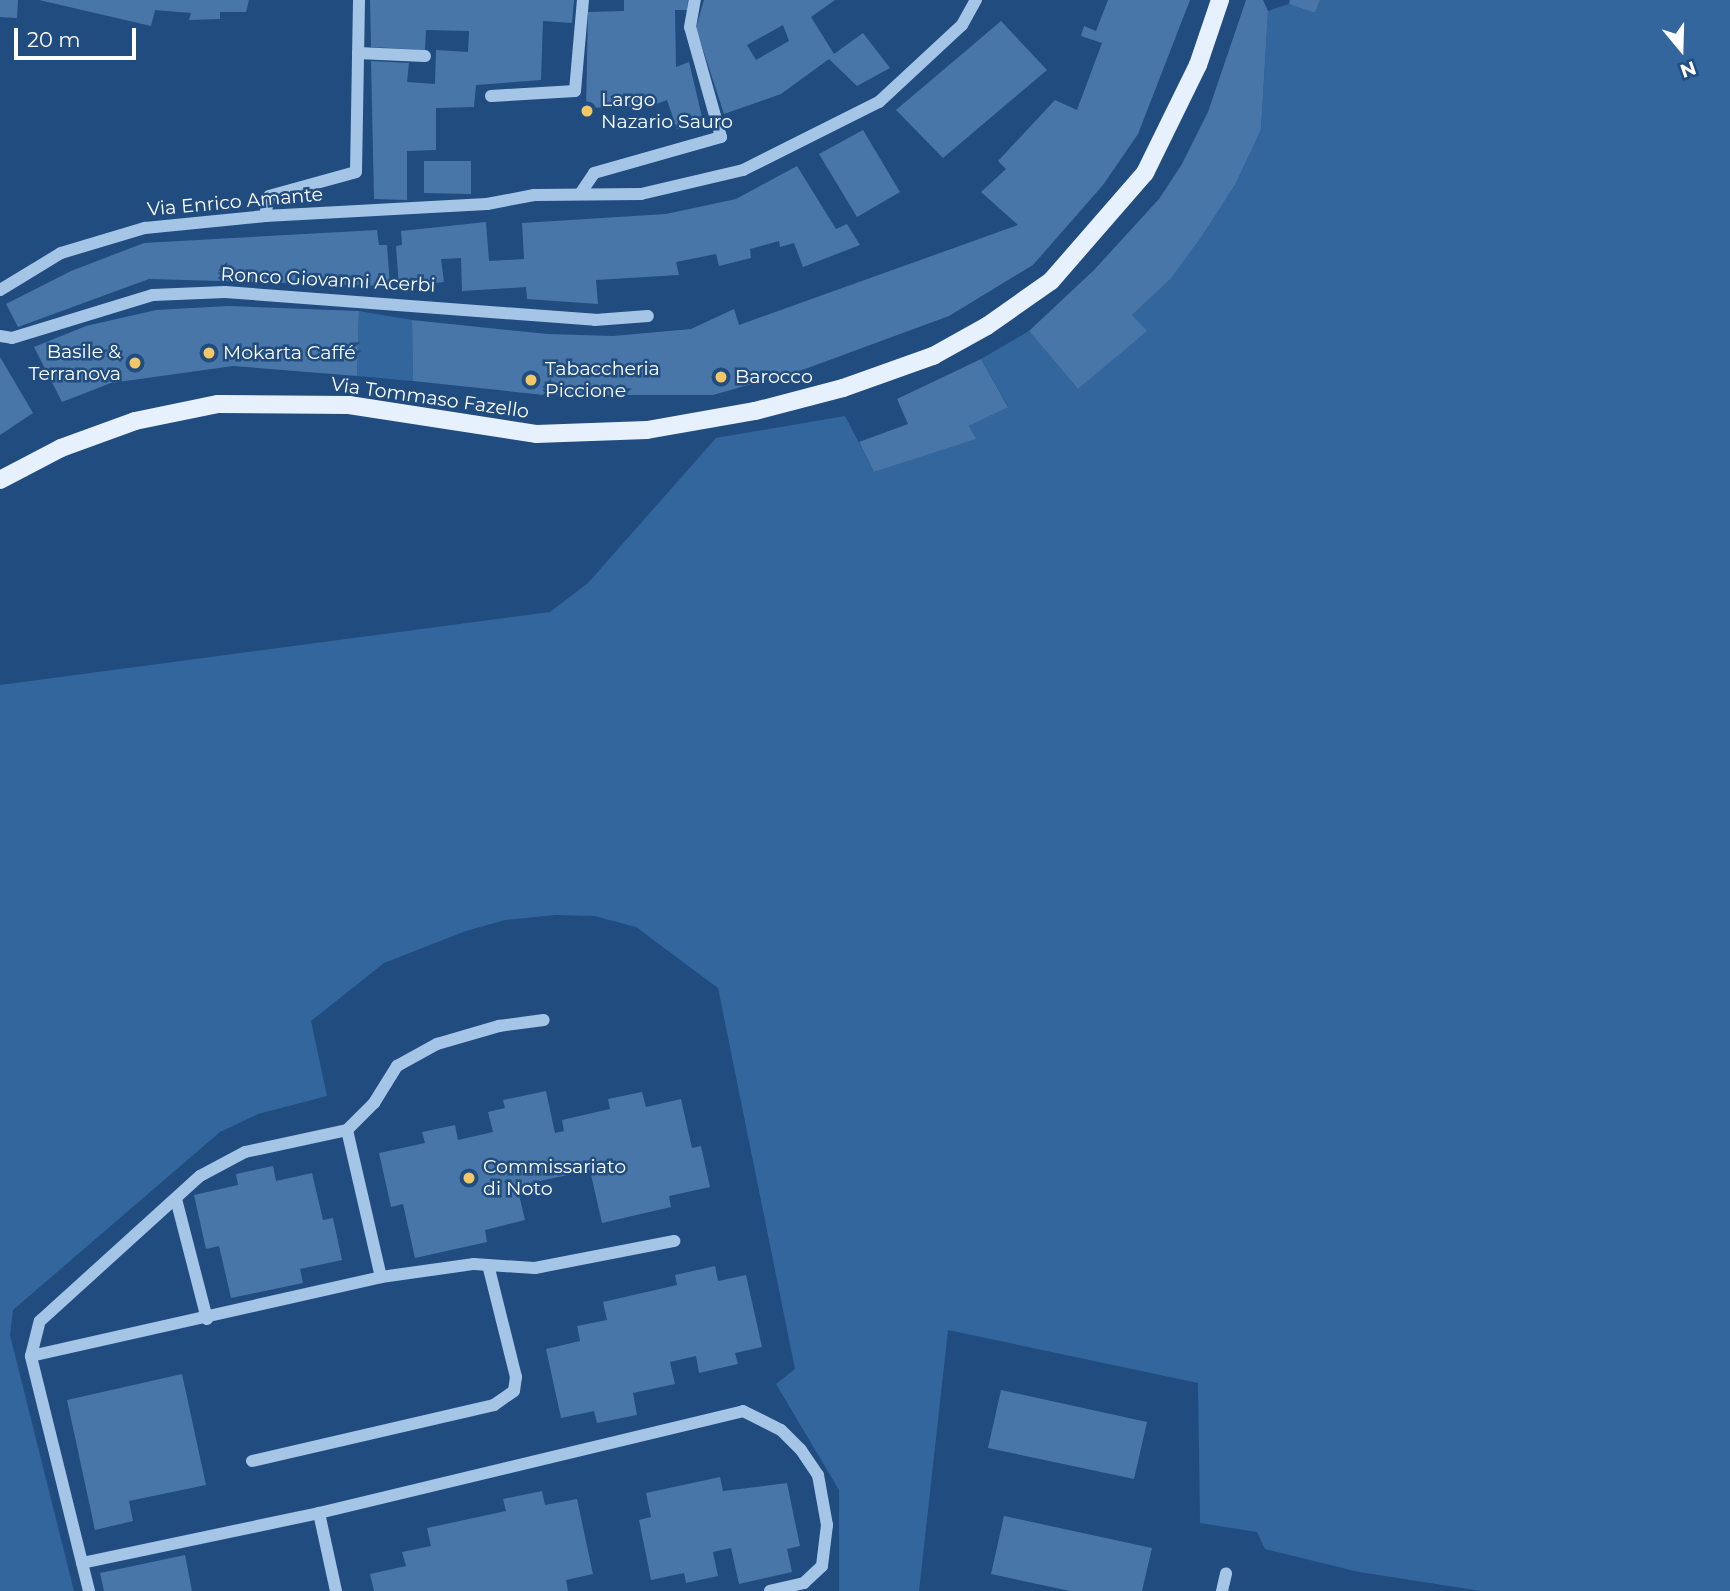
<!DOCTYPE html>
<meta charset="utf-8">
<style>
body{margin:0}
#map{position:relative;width:1730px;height:1591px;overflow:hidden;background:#204c7f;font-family:Montserrat,sans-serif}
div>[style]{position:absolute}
.green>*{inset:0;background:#33669d}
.building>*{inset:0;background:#4976a8}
.minor>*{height:12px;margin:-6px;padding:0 6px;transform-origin:6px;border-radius:6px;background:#a5c5e7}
.major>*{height:18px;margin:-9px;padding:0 9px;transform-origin:9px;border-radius:9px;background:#e7f0fd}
.dots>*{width:19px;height:19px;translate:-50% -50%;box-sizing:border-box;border:4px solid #204c7f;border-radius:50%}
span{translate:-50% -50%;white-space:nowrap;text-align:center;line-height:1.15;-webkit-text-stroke:5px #204c7f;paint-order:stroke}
.poi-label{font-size:19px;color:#fff}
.left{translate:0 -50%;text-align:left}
.right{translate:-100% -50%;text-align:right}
.street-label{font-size:19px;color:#fff}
.north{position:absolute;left:1646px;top:14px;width:70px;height:70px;-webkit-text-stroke:5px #204c7f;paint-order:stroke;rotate:161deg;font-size:19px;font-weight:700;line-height:28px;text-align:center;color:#fff}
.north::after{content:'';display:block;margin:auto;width:24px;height:32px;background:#fff;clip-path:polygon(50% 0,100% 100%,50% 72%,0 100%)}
.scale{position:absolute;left:14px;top:28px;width:122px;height:32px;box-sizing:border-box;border:4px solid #fff;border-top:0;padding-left:9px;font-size:21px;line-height:24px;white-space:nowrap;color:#fff;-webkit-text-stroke:5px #204c7f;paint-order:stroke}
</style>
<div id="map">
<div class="green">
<div style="clip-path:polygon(1320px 0,1730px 0,1730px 1591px,1481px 1591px,1359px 1572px,1265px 1549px,1257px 1532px,1200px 1523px,1198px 1383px,948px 1330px,919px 1591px,839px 1591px,839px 1490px,776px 1384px,795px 1369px,718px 988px,636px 927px,594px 916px,556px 915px,505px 920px,466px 931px,384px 963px,311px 1021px,327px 1096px,258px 1114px,220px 1132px,13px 1310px,10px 1335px,74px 1591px,0 1591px,0 685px,550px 612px,588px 583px,716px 438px,845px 416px,874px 472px,975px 439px,969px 426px,1008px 406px,981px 359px,1029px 331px,1078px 389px,1146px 331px,1132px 315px,1204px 233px,1235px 185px,1261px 130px,1268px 11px,1289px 4px,1315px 13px)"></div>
<div style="clip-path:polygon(359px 311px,412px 320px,413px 381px,357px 376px)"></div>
</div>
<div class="building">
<div style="clip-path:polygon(0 0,18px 0,17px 18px,0 17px)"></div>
<div style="clip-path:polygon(39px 0,249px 0,246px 12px,220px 12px,220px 19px,189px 20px,191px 13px,155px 10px,151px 26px)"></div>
<div style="clip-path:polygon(370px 0,574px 0,572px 23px,543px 21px,541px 80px,476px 85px,474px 107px,436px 108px,436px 150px,407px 151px,407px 200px,374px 199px,371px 61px,409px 63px,407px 82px,435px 84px,436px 50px,468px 52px,469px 31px,426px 30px,425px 50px,371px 47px)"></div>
<div style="clip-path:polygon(624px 0,688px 0,687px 10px,675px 10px,676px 67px,689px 62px,703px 121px,677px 129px,667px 100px,651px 106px,586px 108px,588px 12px,624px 11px)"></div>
<div style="clip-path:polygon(evenodd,704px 0,835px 0,811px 17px,834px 54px,863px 33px,890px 68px,857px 86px,829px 59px,781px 94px,724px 114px,696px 28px,704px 0,783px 25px,789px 41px,756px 60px,747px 45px,783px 25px)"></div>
<div style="clip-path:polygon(1108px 0,1190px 0,1138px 134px,1103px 185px,1033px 265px,949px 316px,805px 369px,713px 395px,544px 395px,413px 381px,412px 320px,547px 334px,613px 336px,691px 329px,734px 309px,739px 325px,1018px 225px,981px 192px,1006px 169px,998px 161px,1055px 100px,1077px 110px,1102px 43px,1081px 36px,1084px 26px,1096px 31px)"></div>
<div style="clip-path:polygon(1246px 0,1263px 0,1268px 11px,1261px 130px,1235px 185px,1204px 233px,1171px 278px,1132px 315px,1147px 331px,1078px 389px,1029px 331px,1094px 270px,1159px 199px,1182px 164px,1208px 112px)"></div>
<div style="clip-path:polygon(1290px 0,1320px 0,1315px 13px,1289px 4px)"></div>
<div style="clip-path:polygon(1001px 21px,1047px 70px,943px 158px,896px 110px)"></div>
<div style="clip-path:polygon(863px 130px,900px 192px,857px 217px,819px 154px)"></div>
<div style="clip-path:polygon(424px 161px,471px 161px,471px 194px,424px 193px)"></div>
<div style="clip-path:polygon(797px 166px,836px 229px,847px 224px,860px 245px,803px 267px,794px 243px,780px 247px,779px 241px,750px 249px,751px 258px,719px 266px,716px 254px,676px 262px,679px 275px,596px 280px,598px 304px,527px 299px,526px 287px,462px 291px,461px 258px,441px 259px,444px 282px,399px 287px,396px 246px,402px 245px,401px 231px,486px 222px,489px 261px,524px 259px,522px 223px,666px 214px,736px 199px)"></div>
<div style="clip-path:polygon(377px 230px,379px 245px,387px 245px,390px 286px,149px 279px,18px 327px,6px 304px,71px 271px,144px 243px)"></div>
<div style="clip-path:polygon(228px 306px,359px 311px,357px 376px,233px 366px,111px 383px,62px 402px,34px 347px,86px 326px,156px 310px)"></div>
<div style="clip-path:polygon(0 357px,33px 413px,0 435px)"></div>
<div style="clip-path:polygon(981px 359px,1008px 407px,969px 426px,976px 439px,874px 472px,859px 442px,908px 424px,897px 399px)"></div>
<div style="clip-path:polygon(546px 1091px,555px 1133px,564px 1131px,562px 1120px,610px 1109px,608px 1099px,642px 1092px,646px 1107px,681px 1099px,692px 1148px,701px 1146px,710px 1187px,669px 1196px,671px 1207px,602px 1223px,590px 1170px,517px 1186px,525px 1220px,485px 1230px,487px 1242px,415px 1258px,403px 1204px,391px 1207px,379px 1153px,425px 1143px,422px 1132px,455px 1125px,458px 1140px,493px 1132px,488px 1112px,505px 1108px,503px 1100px)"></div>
<div style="clip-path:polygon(273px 1166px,276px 1181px,312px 1173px,323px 1220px,333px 1218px,342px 1260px,300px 1269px,303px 1283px,231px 1298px,219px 1246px,206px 1249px,194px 1195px,238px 1185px,236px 1174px)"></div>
<div style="clip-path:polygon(715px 1266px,718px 1281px,746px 1275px,762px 1347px,735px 1353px,738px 1364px,699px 1373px,696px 1356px,670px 1362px,675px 1384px,633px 1393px,637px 1415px,597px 1423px,594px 1411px,561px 1418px,546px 1349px,580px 1341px,577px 1326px,607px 1320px,603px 1302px,677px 1285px,675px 1275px)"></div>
<div style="clip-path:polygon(182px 1374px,206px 1485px,129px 1501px,133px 1521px,95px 1530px,67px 1400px)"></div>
<div style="clip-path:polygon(1001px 1390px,1147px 1422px,1134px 1479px,988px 1448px)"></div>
<div style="clip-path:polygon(720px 1477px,723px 1491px,787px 1483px,800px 1546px,787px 1549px,792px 1572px,739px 1584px,731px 1548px,713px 1552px,718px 1576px,686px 1583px,684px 1573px,651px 1580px,639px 1520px,651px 1517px,646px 1493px)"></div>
<div style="clip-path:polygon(542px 1491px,545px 1505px,577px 1499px,593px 1574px,566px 1580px,568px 1591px,374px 1591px,370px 1574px,406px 1566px,402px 1552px,431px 1546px,427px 1528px,506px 1511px,503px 1499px)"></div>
<div style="clip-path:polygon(1004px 1516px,1152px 1548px,1142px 1591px,1070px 1591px,991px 1574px)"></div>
<div style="clip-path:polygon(185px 1555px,192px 1591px,104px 1591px,100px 1573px)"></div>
</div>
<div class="minor">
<div style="left:358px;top:53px;width:67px;rotate:2.6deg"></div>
<div style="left:491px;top:96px;width:84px;rotate:-3.4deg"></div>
<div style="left:575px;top:91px;width:91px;rotate:-85deg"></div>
<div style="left:580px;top:194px;width:25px;rotate:-56deg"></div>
<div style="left:594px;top:173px;width:132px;rotate:-15.8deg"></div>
<div style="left:721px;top:137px;width:114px;rotate:-105.7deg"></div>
<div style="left:690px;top:27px;width:27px;rotate:-80deg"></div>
<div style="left:265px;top:216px;width:20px;rotate:-79deg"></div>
<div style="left:269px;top:196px;width:90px;rotate:-15.4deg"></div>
<div style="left:356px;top:172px;width:172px;rotate:-89deg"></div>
<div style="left:0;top:290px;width:71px;rotate:-31.2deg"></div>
<div style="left:61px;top:253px;width:88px;rotate:-16.6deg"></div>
<div style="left:145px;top:228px;width:121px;rotate:-5.7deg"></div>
<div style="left:265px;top:216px;width:222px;rotate:-3.1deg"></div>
<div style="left:487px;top:204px;width:48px;rotate:-10.8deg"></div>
<div style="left:534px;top:195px;width:107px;rotate:-0.5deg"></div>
<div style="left:641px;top:194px;width:105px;rotate:-13.2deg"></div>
<div style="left:743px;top:170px;width:152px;rotate:-26.6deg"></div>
<div style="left:879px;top:102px;width:113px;rotate:-42.9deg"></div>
<div style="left:962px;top:25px;width:29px;rotate:-61deg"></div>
<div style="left:0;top:336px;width:12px;rotate:9deg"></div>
<div style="left:12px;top:338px;width:147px;rotate:-17deg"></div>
<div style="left:153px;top:295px;width:72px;rotate:-2.4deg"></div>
<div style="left:225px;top:292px;width:371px;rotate:4.3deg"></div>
<div style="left:595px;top:320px;width:53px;rotate:-4.3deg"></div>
<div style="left:347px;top:1130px;width:151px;rotate:77deg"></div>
<div style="left:176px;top:1199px;width:124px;rotate:75.5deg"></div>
<div style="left:31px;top:1356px;width:359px;rotate:-12.7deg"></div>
<div style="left:381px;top:1277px;width:94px;rotate:-8deg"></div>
<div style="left:474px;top:1264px;width:61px;rotate:3.8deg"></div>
<div style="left:535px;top:1268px;width:142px;rotate:-11deg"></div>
<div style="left:252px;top:1461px;width:248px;rotate:-13deg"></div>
<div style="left:494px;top:1405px;width:24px;rotate:-35deg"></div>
<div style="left:514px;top:1391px;width:14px;rotate:-82deg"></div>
<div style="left:516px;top:1377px;width:115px;rotate:-104deg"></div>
<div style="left:82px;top:1563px;width:242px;rotate:-11.9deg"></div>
<div style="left:89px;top:1591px;width:242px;rotate:-103.9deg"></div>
<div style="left:31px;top:1356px;width:36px;rotate:-76deg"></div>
<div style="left:40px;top:1321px;width:216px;rotate:-42.2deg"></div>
<div style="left:200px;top:1176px;width:51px;rotate:-28.1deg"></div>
<div style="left:245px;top:1152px;width:104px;rotate:-12.2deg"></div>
<div style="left:347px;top:1130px;width:38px;rotate:-45deg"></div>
<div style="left:374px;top:1103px;width:44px;rotate:-58.1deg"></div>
<div style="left:397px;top:1066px;width:46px;rotate:-28.8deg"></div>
<div style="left:437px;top:1044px;width:65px;rotate:-16.2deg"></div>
<div style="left:499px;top:1026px;width:45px;rotate:-7.6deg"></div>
<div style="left:336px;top:1591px;width:80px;rotate:-102.3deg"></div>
<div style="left:319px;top:1513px;width:436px;rotate:-13.5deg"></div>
<div style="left:743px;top:1411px;width:42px;rotate:26.6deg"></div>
<div style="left:781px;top:1430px;width:28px;rotate:45deg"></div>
<div style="left:801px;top:1450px;width:30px;rotate:56deg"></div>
<div style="left:818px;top:1475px;width:51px;rotate:79.8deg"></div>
<div style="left:827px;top:1525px;width:41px;rotate:97deg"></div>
<div style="left:822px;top:1566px;width:25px;rotate:137deg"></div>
<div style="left:804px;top:1583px;width:35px;rotate:167deg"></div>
<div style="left:1222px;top:1591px;width:18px;rotate:-77deg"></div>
</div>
<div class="major">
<div style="left:0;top:480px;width:69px;rotate:-27.7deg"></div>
<div style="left:61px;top:448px;width:79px;rotate:-20deg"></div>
<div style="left:135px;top:421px;width:85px;rotate:-11.6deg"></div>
<div style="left:218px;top:404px;width:131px;rotate:0.4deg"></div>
<div style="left:349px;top:405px;width:189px;rotate:8.8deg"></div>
<div style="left:536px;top:434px;width:111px;rotate:-2.1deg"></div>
<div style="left:647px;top:430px;width:110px;rotate:-10deg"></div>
<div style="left:755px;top:411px;width:91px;rotate:-14.6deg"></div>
<div style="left:843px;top:388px;width:96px;rotate:-19.6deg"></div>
<div style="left:933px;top:356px;width:62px;rotate:-29.1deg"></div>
<div style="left:987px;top:326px;width:78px;rotate:-35.1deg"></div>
<div style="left:1051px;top:281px;width:143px;rotate:-49deg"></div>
<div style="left:1145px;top:173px;width:120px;rotate:-63.9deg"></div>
<div style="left:1198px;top:65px;width:69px;rotate:-71.3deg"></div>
</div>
<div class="dots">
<div style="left:587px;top:111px;background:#f4c766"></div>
<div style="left:209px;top:353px;background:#f4c766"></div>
<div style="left:135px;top:363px;background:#f4c766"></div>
<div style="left:721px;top:377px;background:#f4c766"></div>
<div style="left:531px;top:380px;background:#f4c766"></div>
<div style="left:469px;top:1178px;background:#f4c766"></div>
</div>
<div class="poi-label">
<span class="left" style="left:601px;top:111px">Largo<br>Nazario Sauro</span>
<span class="right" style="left:121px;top:363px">Basile &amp;<br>Terranova</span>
<span class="left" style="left:223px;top:353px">Mokarta Caffé</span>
<span class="left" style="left:545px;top:380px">Tabaccheria<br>Piccione</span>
<span class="left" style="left:735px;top:377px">Barocco</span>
<span class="left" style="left:483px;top:1178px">Commissariato<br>di Noto</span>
</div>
<div class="street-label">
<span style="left:235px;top:202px;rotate:-5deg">Via Enrico Amante</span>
<span style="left:328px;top:280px;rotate:3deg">Ronco Giovanni Acerbi</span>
<span style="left:430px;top:398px;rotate:8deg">Via Tommaso Fazello</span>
</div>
<div class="north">N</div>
<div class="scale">20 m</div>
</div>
